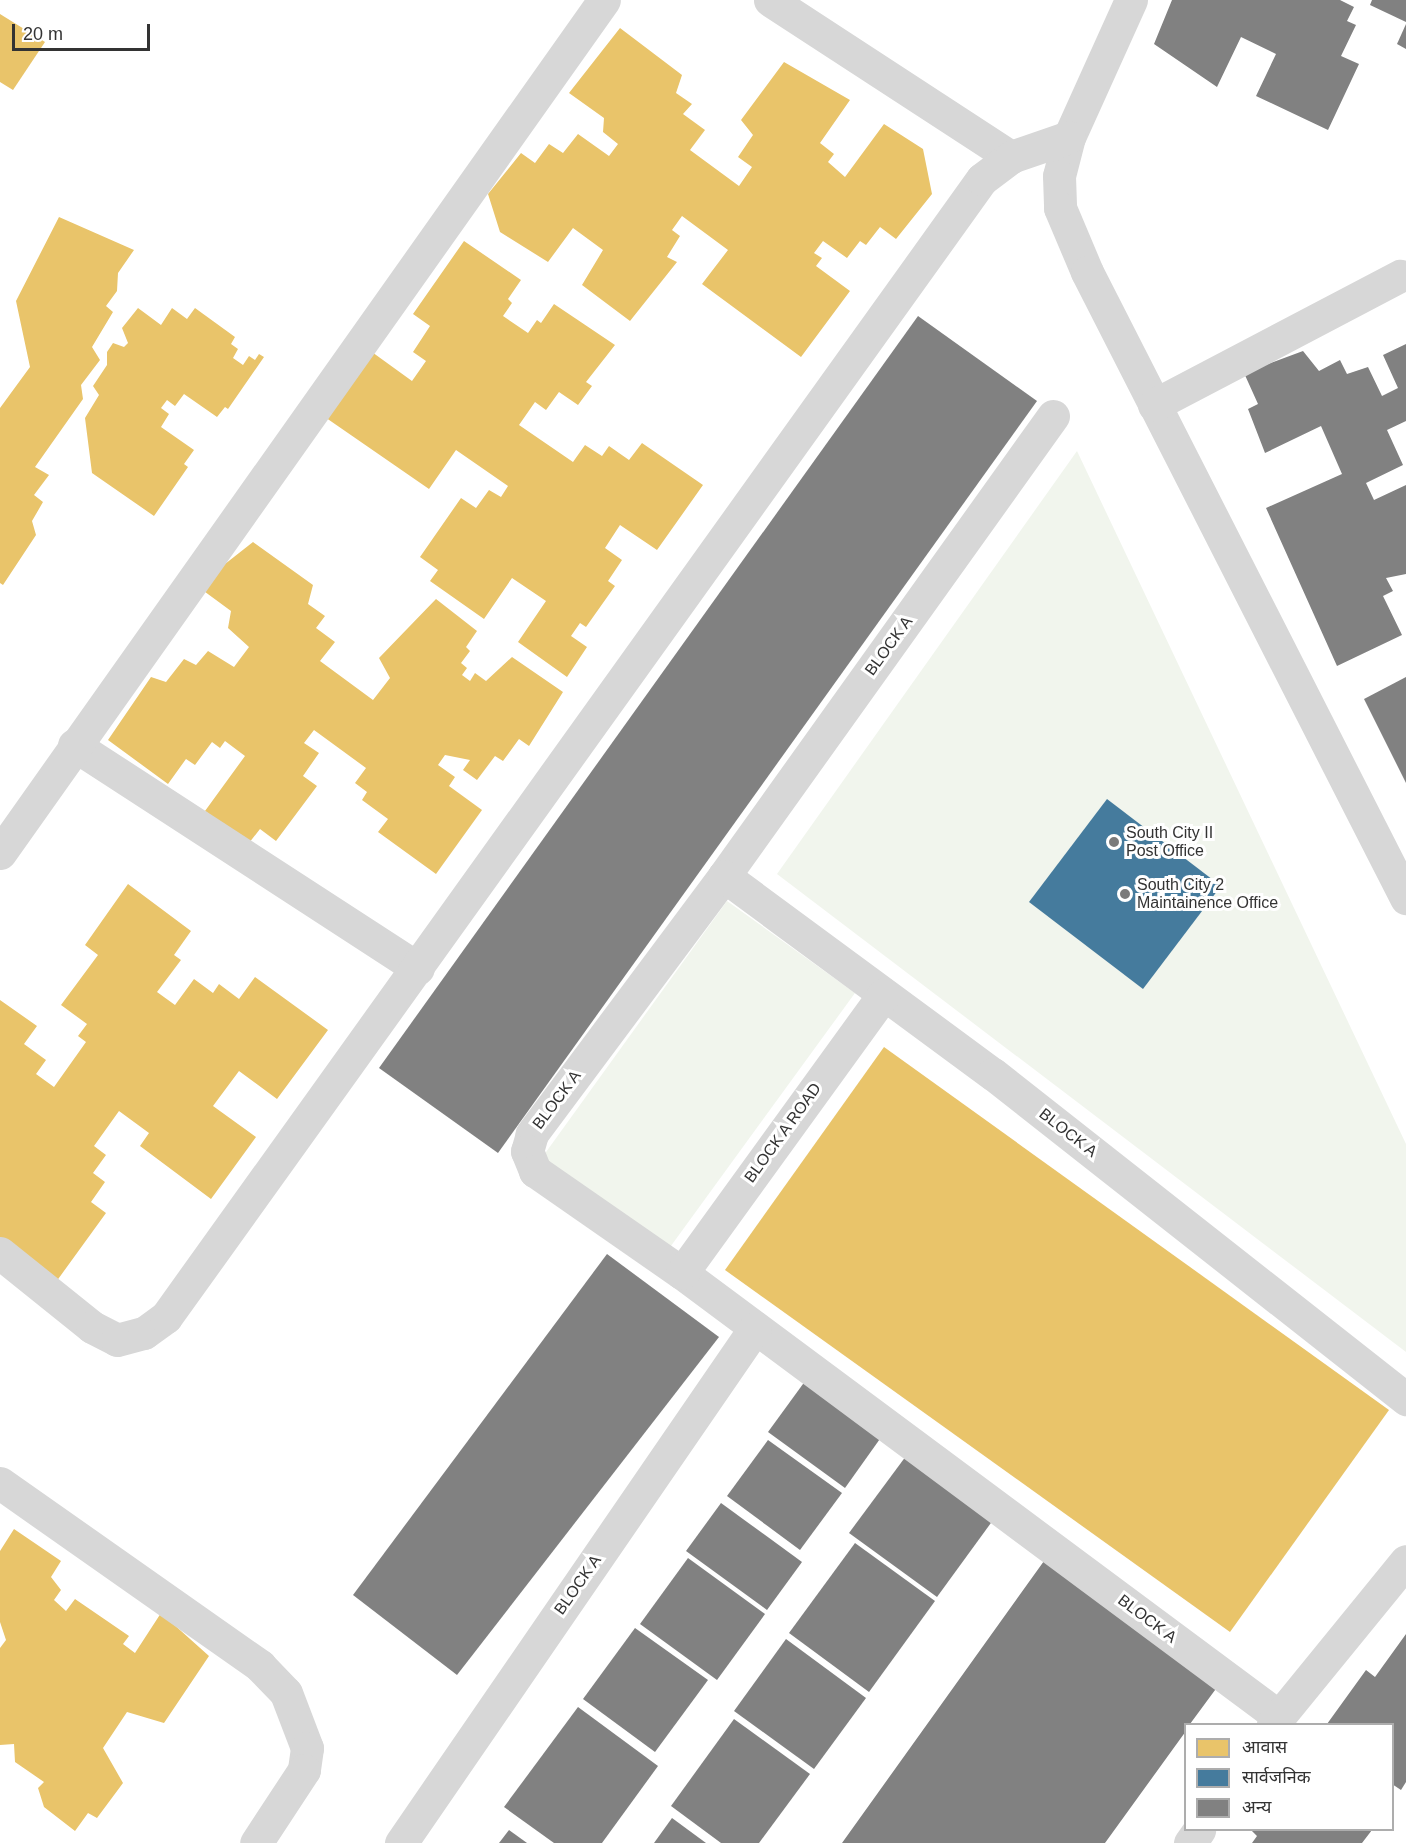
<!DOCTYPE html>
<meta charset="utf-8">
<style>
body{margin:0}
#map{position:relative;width:1406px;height:1843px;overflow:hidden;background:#fff;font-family:Arial,"Noto Sans Devanagari",sans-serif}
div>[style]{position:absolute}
.green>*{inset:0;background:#f1f5ed}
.homes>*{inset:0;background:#e9c46a}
.public>*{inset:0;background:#457b9d}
.building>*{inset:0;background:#818181}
.minor>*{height:33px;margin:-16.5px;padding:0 16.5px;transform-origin:16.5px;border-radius:16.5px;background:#d7d7d7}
.dots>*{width:16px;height:16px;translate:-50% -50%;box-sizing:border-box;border:3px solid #fff;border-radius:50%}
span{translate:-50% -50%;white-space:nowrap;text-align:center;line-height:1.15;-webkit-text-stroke:6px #fff;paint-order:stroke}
.street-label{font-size:16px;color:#333}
.poi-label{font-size:16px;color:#333}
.left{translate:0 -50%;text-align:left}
.legend{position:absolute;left:1184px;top:1723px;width:210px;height:108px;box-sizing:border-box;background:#fff;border:2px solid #adadad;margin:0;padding:8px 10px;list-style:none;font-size:18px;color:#333}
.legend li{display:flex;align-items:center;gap:12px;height:30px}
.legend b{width:30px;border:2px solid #adadad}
.scale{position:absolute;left:12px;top:24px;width:138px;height:27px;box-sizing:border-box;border:3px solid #333;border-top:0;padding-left:8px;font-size:18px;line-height:21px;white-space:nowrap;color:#333;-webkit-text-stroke:4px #fff;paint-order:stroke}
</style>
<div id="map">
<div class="green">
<div style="clip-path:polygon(1077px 451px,1406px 1144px,1406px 1352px,777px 874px)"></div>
<div style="clip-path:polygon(727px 901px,855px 993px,668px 1250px,541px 1159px)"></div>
</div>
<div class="homes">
<div style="clip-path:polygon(0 14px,45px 42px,13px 90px,0 82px)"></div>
<div style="clip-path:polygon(620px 28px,682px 75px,676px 93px,692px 104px,683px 114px,705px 130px,690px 150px,739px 186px,752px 167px,738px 157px,753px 135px,741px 120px,784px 62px,850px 100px,820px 143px,834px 154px,828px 162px,845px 177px,884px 124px,923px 149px,932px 194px,896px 239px,880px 227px,866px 245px,860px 241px,847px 258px,823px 241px,814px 253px,822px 258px,816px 266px,850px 291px,801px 357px,702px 284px,728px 250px,682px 216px,672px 230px,680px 236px,667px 257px,677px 262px,630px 321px,582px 285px,603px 250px,573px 228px,548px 262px,500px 232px,488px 194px,521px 153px,535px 163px,549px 144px,563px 153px,578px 134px,609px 156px,618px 144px,603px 132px,604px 118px,569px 93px)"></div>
<div style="clip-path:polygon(59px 217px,134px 250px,118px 273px,117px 291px,106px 306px,113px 312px,92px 347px,100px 360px,81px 385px,83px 399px,35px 467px,49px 475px,34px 495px,43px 502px,32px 521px,36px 535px,3px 585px,0 583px,0 408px,30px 367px,16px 301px)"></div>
<div style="clip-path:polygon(464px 241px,521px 280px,508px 299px,512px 303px,503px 316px,528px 333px,537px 320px,541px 323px,554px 304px,615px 345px,586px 382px,592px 386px,578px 405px,559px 392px,546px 410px,535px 402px,519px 425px,573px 462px,585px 445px,602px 456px,609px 446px,629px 460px,642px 443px,703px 485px,657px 550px,620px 525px,605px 548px,622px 560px,608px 581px,615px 586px,586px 627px,580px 623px,571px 636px,587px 647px,567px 677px,518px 642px,546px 601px,512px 578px,484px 619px,430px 581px,438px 570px,420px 557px,461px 498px,476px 508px,489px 490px,501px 497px,508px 486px,456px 450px,429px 489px,319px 413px,365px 347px,412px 381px,426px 361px,413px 352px,430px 326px,413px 314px)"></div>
<div style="clip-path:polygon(138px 308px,161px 325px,172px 308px,187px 319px,195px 308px,235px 337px,231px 344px,238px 349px,233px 358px,243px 365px,249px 356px,255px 360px,259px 354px,264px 357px,228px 409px,225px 407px,217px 417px,184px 394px,175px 406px,167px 400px,161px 408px,169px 414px,161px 427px,194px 450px,184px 464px,188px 467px,154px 516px,92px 473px,85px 418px,99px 395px,93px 386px,107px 365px,107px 352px,113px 343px,124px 347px,128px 343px,122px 328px)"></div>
<div style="clip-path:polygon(253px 542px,313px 585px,308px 604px,325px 616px,316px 628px,335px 642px,320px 661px,373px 700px,390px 678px,379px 658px,436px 599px,477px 631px,466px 647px,470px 651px,461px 663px,467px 668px,462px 675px,470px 681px,475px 673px,486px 681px,512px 657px,563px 692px,529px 746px,519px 739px,503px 761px,495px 756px,477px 780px,463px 770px,470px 760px,445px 755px,438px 765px,455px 777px,449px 786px,482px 810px,436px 874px,378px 832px,388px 819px,362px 800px,367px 792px,355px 783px,366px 768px,314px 730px,304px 743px,319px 753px,303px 776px,317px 786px,276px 841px,260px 829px,249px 843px,205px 811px,245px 756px,225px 741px,220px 748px,212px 742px,195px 765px,186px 759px,168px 784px,108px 740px,151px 677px,166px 682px,184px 659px,196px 665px,208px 651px,234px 667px,249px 647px,228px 628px,231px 611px,197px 586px)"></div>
<div style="clip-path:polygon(128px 884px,191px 931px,174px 955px,181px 960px,157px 992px,175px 1005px,194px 979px,213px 993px,219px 984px,239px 999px,255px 977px,328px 1030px,277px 1099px,239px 1071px,213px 1106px,256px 1137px,211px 1199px,140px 1146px,149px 1133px,119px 1111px,94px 1146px,106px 1155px,93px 1173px,105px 1182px,91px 1202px,106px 1213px,56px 1282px,0 1240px,0 1000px,37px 1026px,24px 1044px,46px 1060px,36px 1074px,54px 1087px,86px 1042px,78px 1036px,87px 1024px,61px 1005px,98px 955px,85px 945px)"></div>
<div style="clip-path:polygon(884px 1047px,1389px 1410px,1230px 1632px,725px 1270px)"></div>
<div style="clip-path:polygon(14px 1529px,61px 1561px,51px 1577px,61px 1590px,54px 1600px,66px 1611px,75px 1599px,129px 1636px,123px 1644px,135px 1653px,161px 1613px,209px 1656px,164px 1723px,127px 1712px,103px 1748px,123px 1783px,97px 1818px,88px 1813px,75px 1831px,44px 1807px,38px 1788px,44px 1782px,15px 1762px,14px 1744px,0 1745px,0 1648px,6px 1640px,0 1622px,0 1551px)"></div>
</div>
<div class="public">
<div style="clip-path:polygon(1107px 799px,1221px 886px,1143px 989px,1029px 902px)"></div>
</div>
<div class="building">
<div style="clip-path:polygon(1172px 0,1340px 0,1354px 7px,1347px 21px,1356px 25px,1341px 56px,1359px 64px,1328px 130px,1256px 96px,1276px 54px,1241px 37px,1217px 87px,1154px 44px)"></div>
<div style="clip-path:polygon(1372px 0,1406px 0,1406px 22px,1370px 5px)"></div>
<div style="clip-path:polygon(1406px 24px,1406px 49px,1397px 44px)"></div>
<div style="clip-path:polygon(918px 316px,1037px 401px,498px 1153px,379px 1068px)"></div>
<div style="clip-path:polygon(1406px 344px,1406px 421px,1387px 430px,1403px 465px,1366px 483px,1374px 500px,1406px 485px,1406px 574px,1386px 578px,1393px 591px,1383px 596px,1402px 635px,1337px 666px,1266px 508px,1342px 474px,1321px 426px,1265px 453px,1248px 409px,1258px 404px,1244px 373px,1303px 351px,1319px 371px,1340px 360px,1347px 374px,1368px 367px,1382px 396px,1398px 388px,1383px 355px)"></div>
<div style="clip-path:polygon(1406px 677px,1406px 783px,1364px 699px)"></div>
<div style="clip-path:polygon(607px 1254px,719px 1337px,457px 1675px,353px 1595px)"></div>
<div style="clip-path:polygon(811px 1373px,887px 1429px,845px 1488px,768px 1432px)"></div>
<div style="clip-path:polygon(768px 1440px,842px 1493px,800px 1550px,727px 1496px)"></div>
<div style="clip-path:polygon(909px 1452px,996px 1516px,937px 1597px,849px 1533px)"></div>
<div style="clip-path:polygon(721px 1503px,802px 1562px,767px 1610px,686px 1551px)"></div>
<div style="clip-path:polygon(855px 1543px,935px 1601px,869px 1692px,789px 1633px)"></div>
<div style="clip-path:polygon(688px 1558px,765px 1614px,717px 1680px,640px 1624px)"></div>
<div style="clip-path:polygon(1044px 1561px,1218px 1686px,1190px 1724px,1186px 1724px,1186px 1731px,1105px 1843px,842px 1843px)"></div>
<div style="clip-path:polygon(635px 1628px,708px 1680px,655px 1752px,583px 1699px)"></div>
<div style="clip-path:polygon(1406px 1634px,1406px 1782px,1401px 1790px,1392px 1784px,1392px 1724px,1327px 1724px,1366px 1670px,1375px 1677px)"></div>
<div style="clip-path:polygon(786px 1639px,866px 1698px,814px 1769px,734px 1711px)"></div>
<div style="clip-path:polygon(578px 1707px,658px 1766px,602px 1843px,554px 1843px,504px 1807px)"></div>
<div style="clip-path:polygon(734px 1719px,810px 1774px,759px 1843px,721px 1843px,671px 1806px)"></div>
<div style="clip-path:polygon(672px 1818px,706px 1843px,654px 1843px)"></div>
<div style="clip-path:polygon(509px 1830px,527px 1843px,499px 1843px)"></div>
<div style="clip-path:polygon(1251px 1830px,1372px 1830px,1362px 1843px,1252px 1843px,1257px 1836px)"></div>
</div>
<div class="minor">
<div style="left:770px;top:0;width:288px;rotate:33.1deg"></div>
<div style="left:1131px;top:0;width:150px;rotate:114.3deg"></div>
<div style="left:1069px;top:137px;width:40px;rotate:104.4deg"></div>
<div style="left:1059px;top:176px;width:32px;rotate:88deg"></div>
<div style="left:1060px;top:208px;width:69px;rotate:67.1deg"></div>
<div style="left:1087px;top:272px;width:703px;rotate:63deg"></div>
<div style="left:1154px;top:405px;width:278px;rotate:-27.7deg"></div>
<div style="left:1053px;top:416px;width:566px;rotate:125.57deg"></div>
<div style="left:724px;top:876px;width:322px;rotate:126.7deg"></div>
<div style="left:532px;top:1134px;width:18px;rotate:106deg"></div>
<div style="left:527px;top:1151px;width:22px;rotate:68deg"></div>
<div style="left:535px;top:1171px;width:179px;rotate:34.8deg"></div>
<div style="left:682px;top:1273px;width:743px;rotate:36.62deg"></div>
<div style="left:74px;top:745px;width:410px;rotate:33deg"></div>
<div style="left:0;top:853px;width:1045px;rotate:-54.7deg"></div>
<div style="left:724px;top:876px;width:334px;rotate:36.4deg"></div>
<div style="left:993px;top:1074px;width:526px;rotate:38.2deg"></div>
<div style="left:0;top:1253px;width:118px;rotate:38.8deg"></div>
<div style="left:92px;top:1327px;width:28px;rotate:27deg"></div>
<div style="left:117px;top:1340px;width:28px;rotate:-15deg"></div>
<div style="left:144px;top:1333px;width:27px;rotate:-36deg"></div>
<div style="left:166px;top:1317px;width:1400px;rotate:-54.36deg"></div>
<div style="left:982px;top:179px;width:36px;rotate:-37deg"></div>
<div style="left:1011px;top:157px;width:61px;rotate:-19deg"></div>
<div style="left:682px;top:1273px;width:344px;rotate:-54.1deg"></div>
<div style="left:0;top:1483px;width:318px;rotate:35.1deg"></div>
<div style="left:260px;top:1666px;width:37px;rotate:46deg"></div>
<div style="left:286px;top:1693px;width:59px;rotate:69.1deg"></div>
<div style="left:307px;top:1748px;width:22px;rotate:98deg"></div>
<div style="left:304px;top:1770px;width:87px;rotate:123.3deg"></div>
<div style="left:1273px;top:1724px;width:210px;rotate:-50.8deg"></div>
<div style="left:401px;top:1843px;width:625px;rotate:-55.5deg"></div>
<div style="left:1190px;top:1843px;width:16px;rotate:-55deg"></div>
</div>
<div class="dots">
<div style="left:1114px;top:842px;background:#7a7a7a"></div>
<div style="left:1125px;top:894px;background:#7a7a7a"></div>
</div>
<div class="street-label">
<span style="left:889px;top:646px;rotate:-54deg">BLOCK A</span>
<span style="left:557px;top:1100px;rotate:-53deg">BLOCK A</span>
<span style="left:783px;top:1133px;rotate:-54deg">BLOCK A ROAD</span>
<span style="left:1068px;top:1133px;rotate:38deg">BLOCK A</span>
<span style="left:578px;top:1585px;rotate:-55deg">BLOCK A</span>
<span style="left:1147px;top:1619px;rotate:37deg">BLOCK A</span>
</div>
<div class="poi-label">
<span class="left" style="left:1126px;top:842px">South City II<br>Post Office</span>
<span class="left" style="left:1137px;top:894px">South City 2<br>Maintainence Office</span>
</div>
<ul class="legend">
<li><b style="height:16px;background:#e9c46a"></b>आवास</li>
<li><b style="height:16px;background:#457b9d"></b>सार्वजनिक</li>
<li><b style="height:16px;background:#818181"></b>अन्य</li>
</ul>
<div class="scale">20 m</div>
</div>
